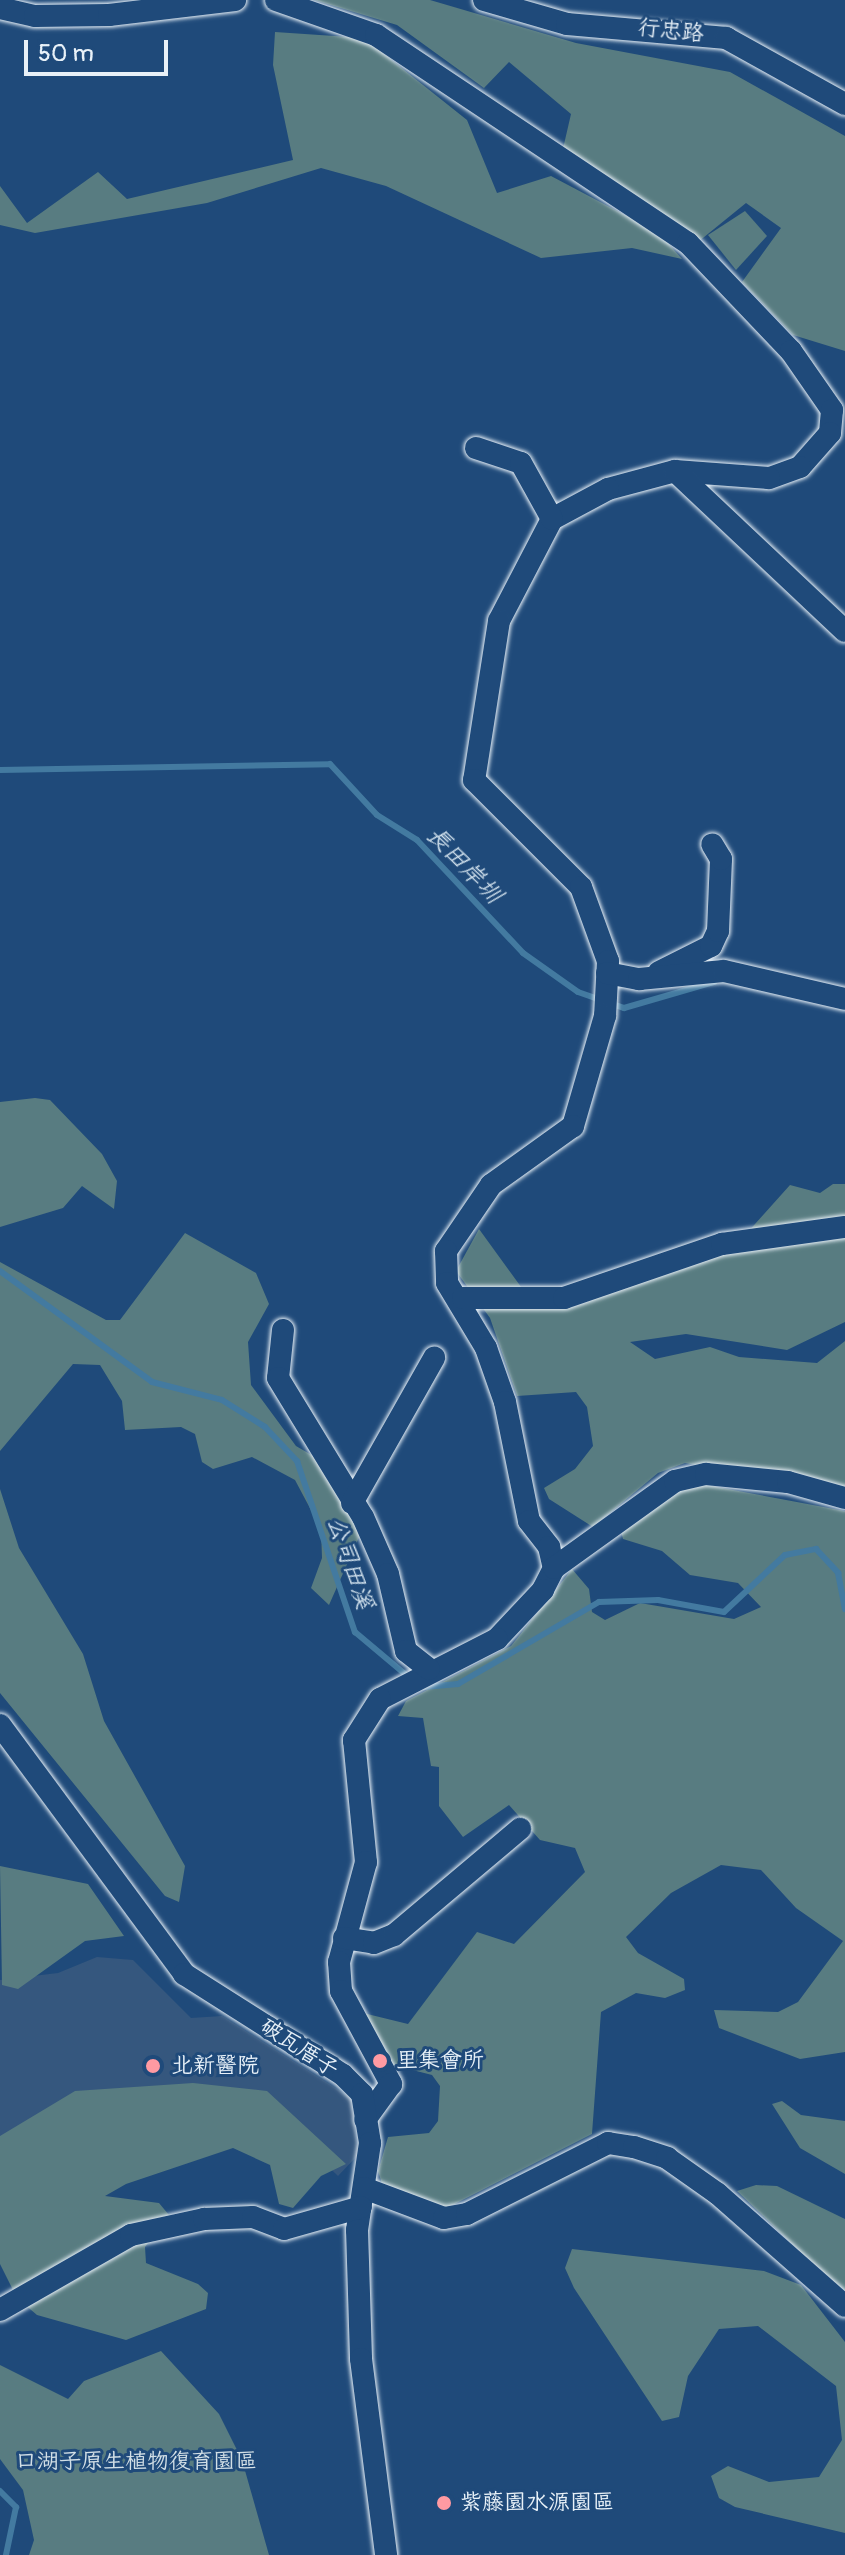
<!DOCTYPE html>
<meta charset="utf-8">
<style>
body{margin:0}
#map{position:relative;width:845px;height:2555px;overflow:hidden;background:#1f4a7a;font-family:Pangolin,"LXGW WenKai TC",sans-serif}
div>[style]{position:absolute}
.built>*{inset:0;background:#35577e}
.green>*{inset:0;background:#587c81}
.stream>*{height:6px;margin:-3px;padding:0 3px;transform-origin:3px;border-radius:3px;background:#437aa0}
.roads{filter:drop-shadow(0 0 2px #e8f1f8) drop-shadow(0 0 2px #e8f1f8)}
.minor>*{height:22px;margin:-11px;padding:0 11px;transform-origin:11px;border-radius:11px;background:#1f4a7a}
.dots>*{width:22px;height:22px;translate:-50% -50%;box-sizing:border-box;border:4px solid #1f4a7a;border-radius:50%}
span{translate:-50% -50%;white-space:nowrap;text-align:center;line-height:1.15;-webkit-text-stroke:6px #1f4a7a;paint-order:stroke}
.street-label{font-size:22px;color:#e8f1f8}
.poi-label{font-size:22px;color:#e8f1f8}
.left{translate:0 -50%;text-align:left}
.park-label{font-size:22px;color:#d2dfe6}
.water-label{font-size:24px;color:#cfdfeb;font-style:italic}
.scale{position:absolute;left:24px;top:40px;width:144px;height:36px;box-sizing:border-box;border:4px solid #e8f1f8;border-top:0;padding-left:10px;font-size:24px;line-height:28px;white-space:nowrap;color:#e8f1f8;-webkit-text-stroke:6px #1f4a7a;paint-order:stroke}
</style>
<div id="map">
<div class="built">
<div style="clip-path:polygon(97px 1957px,133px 1960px,191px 2018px,222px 2016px,351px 2098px,358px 2155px,338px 2176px,277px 2117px,0 2152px,0 1980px,58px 1973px)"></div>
</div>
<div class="green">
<div style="clip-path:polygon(314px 0,430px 0,576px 43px,730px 72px,845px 136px,845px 351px,793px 335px,742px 282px,781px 228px,746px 203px,698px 242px,562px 153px,571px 114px,509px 62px,484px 88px,397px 25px)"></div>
<div style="clip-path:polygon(275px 32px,364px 38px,467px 120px,497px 193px,551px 176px,659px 233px,682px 259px,632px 248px,541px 258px,386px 186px,321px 168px,207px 203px,35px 233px,0 225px,0 186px,27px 223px,98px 172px,127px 199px,293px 160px,273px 65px)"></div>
<div style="clip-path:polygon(745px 211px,767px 236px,736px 270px,708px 235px)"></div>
<div style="clip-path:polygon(35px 1098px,50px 1100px,102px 1154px,117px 1181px,114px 1209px,82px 1186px,63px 1208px,0 1227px,0 1102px)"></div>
<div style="clip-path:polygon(833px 1184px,845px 1184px,845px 1322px,787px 1350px,686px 1334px,630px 1342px,655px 1359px,710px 1347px,739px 1357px,817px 1363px,845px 1341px,845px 1492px,685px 1463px,658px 1473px,593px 1527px,549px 1499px,544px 1488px,575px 1469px,593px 1446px,587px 1407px,576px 1392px,517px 1396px,490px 1318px,456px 1271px,479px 1229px,524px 1291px,550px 1292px,746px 1234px,790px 1185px,820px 1193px)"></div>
<div style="clip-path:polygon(185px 1233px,256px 1273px,269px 1304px,248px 1342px,251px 1385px,296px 1446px,334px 1468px,364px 1526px,329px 1605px,311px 1588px,322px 1558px,321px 1529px,295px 1480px,252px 1457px,213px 1469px,202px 1462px,195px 1434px,181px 1427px,125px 1430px,122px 1401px,100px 1365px,73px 1364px,0 1451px,0 1262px,106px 1320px,120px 1320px)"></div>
<div style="clip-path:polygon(690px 1482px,845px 1511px,845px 2052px,800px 2059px,719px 2028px,714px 2010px,778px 2012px,798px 2002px,843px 1941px,796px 1908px,761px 1870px,721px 1865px,671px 1893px,626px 1937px,638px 1953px,684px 1979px,685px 1990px,665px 1998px,636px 1993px,601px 2012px,592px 2134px,439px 2212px,383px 2187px,378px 2171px,388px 2137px,429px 2133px,438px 2121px,440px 2086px,432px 2075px,393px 2065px,359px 2012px,408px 2024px,477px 1932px,514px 1944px,585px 1872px,575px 1848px,540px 1840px,509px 1805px,463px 1837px,439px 1806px,439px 1767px,431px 1766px,423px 1718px,398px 1716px,406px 1701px,511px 1646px,572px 1569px,589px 1589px,592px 1612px,605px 1620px,640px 1603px,734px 1619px,761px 1607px,738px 1583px,690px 1575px,662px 1551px,623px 1539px,620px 1527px)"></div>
<div style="clip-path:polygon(0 1489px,19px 1548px,83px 1654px,104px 1721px,185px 1866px,179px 1902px,165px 1896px,0 1693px)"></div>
<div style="clip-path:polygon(0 1866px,88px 1884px,124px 1936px,85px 1941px,18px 1989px,2px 1985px)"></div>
<div style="clip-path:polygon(193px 2083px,267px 2091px,346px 2164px,321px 2176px,293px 2208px,279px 2204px,270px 2165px,233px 2148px,126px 2184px,105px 2196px,159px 2203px,169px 2215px,145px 2247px,146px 2263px,198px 2284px,208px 2293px,206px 2309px,126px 2340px,37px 2315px,17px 2298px,0 2264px,0 2136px,75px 2091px)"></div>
<div style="clip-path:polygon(782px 2101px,801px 2115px,845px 2121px,845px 2174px,800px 2148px,772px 2104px)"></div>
<div style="clip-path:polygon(756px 2185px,777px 2186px,845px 2219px,845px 2295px,737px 2191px)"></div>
<div style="clip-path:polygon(572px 2249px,764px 2271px,801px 2285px,845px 2342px,845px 2533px,735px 2507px,719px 2498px,711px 2476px,728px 2466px,769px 2482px,819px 2477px,842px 2440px,836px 2386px,758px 2326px,719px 2329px,688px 2376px,679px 2417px,662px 2421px,574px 2288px,565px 2268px)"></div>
<div style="clip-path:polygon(161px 2351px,219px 2414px,242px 2460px,269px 2555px,29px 2555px,34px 2540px,23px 2490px,0 2459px,0 2365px,68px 2399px,84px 2381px)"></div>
</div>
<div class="stream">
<div style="left:0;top:770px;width:330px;rotate:-1deg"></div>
<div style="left:330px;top:764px;width:69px;rotate:47.3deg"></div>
<div style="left:377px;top:815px;width:47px;rotate:32deg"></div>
<div style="left:417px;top:840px;width:155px;rotate:46.8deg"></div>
<div style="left:523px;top:953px;width:67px;rotate:35.3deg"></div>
<div style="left:578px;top:992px;width:49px;rotate:19.2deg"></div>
<div style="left:624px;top:1008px;width:94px;rotate:-16.1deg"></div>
<div style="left:0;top:1271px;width:188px;rotate:36.1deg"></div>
<div style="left:152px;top:1382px;width:72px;rotate:14.4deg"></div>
<div style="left:222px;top:1400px;width:51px;rotate:32.1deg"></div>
<div style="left:265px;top:1427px;width:47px;rotate:46.7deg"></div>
<div style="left:297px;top:1461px;width:181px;rotate:71.3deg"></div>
<div style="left:355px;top:1632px;width:73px;rotate:40deg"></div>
<div style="left:424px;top:1687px;width:34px;rotate:-5deg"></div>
<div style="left:458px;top:1684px;width:163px;rotate:-30.2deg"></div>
<div style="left:599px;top:1602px;width:59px;rotate:-1.9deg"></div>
<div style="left:658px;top:1600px;width:67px;rotate:10.3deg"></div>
<div style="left:724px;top:1612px;width:83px;rotate:-43.1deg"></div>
<div style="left:785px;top:1555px;width:32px;rotate:-11deg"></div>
<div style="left:816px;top:1549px;width:33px;rotate:47deg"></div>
<div style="left:838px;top:1573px;width:37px;rotate:79deg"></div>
<div style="left:0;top:2491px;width:23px;rotate:45deg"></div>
<div style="left:16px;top:2507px;width:49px;rotate:101.8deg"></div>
</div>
<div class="roads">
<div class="minor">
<div style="left:276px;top:0;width:106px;rotate:19.3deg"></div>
<div style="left:376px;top:35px;width:375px;rotate:33.7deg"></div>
<div style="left:688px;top:243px;width:149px;rotate:46.4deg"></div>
<div style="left:791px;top:351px;width:72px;rotate:55.2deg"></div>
<div style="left:832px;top:410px;width:23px;rotate:95deg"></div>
<div style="left:830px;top:433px;width:45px;rotate:131.4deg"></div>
<div style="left:800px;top:467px;width:33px;rotate:160deg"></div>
<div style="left:769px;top:478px;width:94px;rotate:-175.7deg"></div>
<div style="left:675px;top:471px;width:69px;rotate:165deg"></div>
<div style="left:608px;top:489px;width:64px;rotate:151.8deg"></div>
<div style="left:552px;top:519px;width:115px;rotate:117.5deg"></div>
<div style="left:499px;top:621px;width:161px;rotate:98.9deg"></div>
<div style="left:474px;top:780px;width:151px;rotate:45deg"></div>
<div style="left:581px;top:887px;width:79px;rotate:70deg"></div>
<div style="left:608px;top:961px;width:55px;rotate:93.1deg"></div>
<div style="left:605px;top:1016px;width:115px;rotate:106.2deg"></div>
<div style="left:573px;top:1126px;width:101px;rotate:144.3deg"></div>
<div style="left:491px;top:1185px;width:80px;rotate:124.3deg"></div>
<div style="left:446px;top:1251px;width:32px;rotate:88deg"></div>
<div style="left:447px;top:1283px;width:76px;rotate:59deg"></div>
<div style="left:486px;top:1348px;width:57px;rotate:70.6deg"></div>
<div style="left:505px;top:1402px;width:121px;rotate:78.6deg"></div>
<div style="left:529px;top:1521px;width:33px;rotate:52deg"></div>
<div style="left:549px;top:1547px;width:22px;rotate:77deg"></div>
<div style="left:554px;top:1568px;width:25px;rotate:117deg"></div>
<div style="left:543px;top:1590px;width:67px;rotate:133.2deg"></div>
<div style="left:497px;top:1639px;width:131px;rotate:152.9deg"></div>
<div style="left:380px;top:1699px;width:49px;rotate:122.4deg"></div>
<div style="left:354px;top:1740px;width:123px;rotate:84.4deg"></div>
<div style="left:366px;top:1862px;width:104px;rotate:105.1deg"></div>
<div style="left:339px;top:1962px;width:29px;rotate:86deg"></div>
<div style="left:341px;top:1991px;width:106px;rotate:61.7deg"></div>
<div style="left:391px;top:2084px;width:44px;rotate:125.8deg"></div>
<div style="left:484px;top:0;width:86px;rotate:16.1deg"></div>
<div style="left:567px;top:24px;width:160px;rotate:5deg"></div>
<div style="left:726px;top:38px;width:136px;rotate:29deg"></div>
<div style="left:0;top:8px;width:36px;rotate:13deg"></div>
<div style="left:35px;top:16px;width:74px;rotate:-0.8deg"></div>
<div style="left:109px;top:15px;width:127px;rotate:-6.8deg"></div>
<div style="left:476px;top:448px;width:47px;rotate:18.4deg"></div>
<div style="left:521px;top:463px;width:64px;rotate:61deg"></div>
<div style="left:675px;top:471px;width:233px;rotate:43.3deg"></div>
<div style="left:659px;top:972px;width:58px;rotate:-26.6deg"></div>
<div style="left:711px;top:946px;width:17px;rotate:-65deg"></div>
<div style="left:718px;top:931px;width:72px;rotate:-87.6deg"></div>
<div style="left:721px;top:859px;width:17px;rotate:-121deg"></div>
<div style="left:607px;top:973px;width:33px;rotate:11deg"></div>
<div style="left:639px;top:979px;width:85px;rotate:-5.4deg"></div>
<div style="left:724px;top:971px;width:124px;rotate:13deg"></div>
<div style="left:463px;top:1298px;width:101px"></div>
<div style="left:564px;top:1298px;width:167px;rotate:-18.9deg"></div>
<div style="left:722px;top:1244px;width:124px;rotate:-7.9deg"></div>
<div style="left:283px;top:1330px;width:48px;rotate:95.9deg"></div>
<div style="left:278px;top:1378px;width:163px;rotate:58.6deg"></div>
<div style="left:363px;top:1517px;width:62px;rotate:66.3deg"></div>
<div style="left:388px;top:1574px;width:79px;rotate:76.8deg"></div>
<div style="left:406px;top:1651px;width:29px;rotate:38deg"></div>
<div style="left:352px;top:1503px;width:167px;rotate:-60.5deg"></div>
<div style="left:554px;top:1568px;width:149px;rotate:-35.7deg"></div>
<div style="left:675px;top:1481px;width:32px;rotate:-13deg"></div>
<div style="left:706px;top:1474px;width:82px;rotate:5.6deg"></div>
<div style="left:788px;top:1482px;width:59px;rotate:15.7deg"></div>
<div style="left:0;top:1725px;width:310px;rotate:53.5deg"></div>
<div style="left:184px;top:1974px;width:188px;rotate:32.4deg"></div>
<div style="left:343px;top:2075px;width:27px;rotate:45deg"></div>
<div style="left:362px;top:2094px;width:50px;rotate:80.7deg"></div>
<div style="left:370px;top:2143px;width:88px;rotate:98.5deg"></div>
<div style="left:357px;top:2230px;width:129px;rotate:88.2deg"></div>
<div style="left:361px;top:2359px;width:198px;rotate:82.7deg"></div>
<div style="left:344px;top:1938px;width:30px;rotate:9deg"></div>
<div style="left:374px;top:1943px;width:22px;rotate:-22deg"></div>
<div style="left:394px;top:1935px;width:165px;rotate:-40.1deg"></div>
<div style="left:364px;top:2188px;width:85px;rotate:20.6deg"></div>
<div style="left:444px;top:2218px;width:23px;rotate:-10deg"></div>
<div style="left:467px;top:2214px;width:158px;rotate:-26.7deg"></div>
<div style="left:608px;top:2143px;width:26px;rotate:9deg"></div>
<div style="left:634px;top:2147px;width:35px;rotate:18deg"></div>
<div style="left:667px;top:2158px;width:62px;rotate:35.2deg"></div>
<div style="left:718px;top:2194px;width:169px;rotate:41.4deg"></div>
<div style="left:0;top:2310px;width:151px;rotate:-29.8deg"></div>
<div style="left:131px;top:2235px;width:75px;rotate:-12.4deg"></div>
<div style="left:204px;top:2219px;width:49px;rotate:-2.3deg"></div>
<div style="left:253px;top:2217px;width:33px;rotate:21deg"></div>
<div style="left:284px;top:2229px;width:80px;rotate:-15.9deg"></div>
</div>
</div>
<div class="dots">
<div style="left:380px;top:2061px;background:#ff9aa2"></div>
<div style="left:153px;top:2066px;background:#ff9aa2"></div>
<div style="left:444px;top:2503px;background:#ff9aa2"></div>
</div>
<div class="street-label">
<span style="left:671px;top:31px;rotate:6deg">行忠路</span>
<span style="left:299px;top:2048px;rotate:33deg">破瓦厝子</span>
</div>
<div class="poi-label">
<span class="left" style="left:396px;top:2061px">里集會所</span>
<span class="left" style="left:171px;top:2066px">北新醫院</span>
<span class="left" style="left:460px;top:2503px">紫藤園水源園區</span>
</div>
<div class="park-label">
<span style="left:136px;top:2462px">口湖子原生植物復育園區</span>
</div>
<div class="water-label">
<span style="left:464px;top:865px;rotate:46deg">長田岸圳</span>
<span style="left:350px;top:1563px;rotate:71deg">公司田溪</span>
</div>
<div class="scale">50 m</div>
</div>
